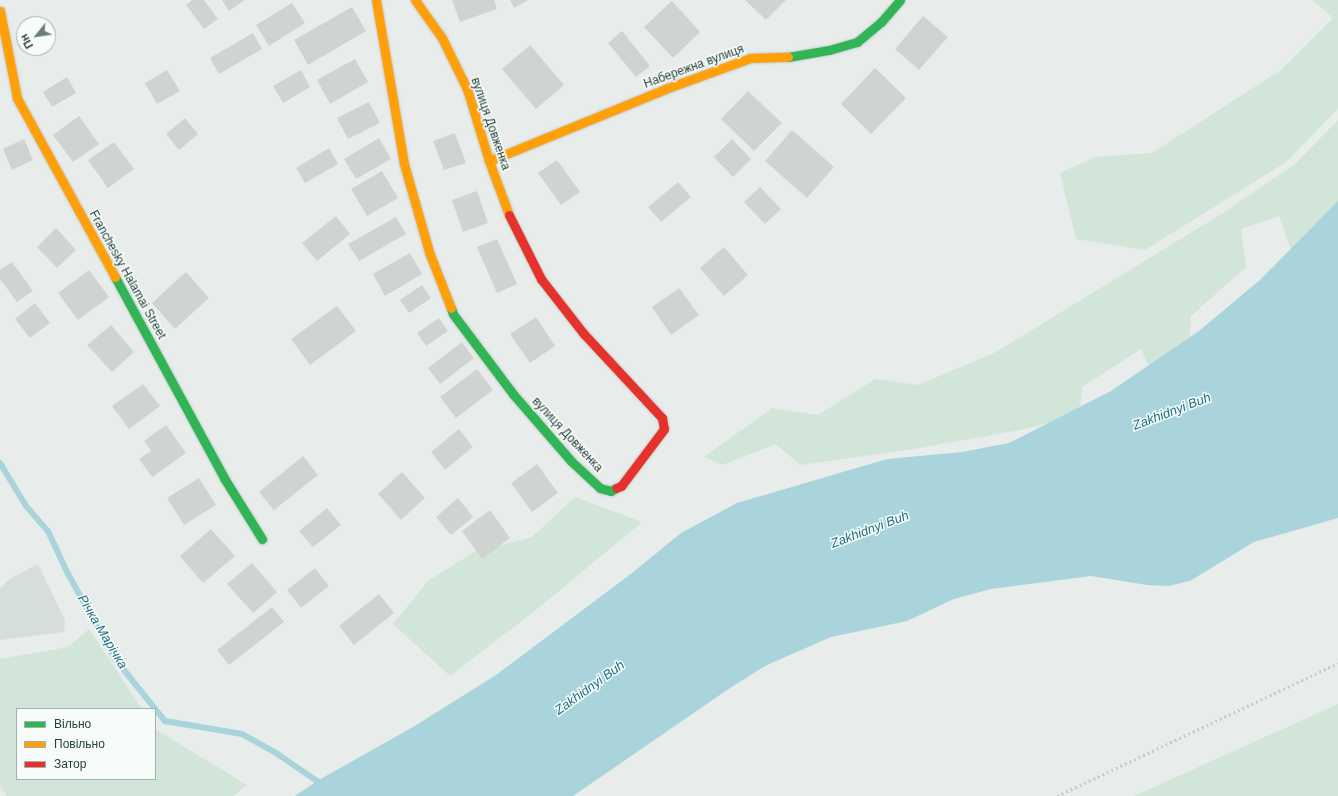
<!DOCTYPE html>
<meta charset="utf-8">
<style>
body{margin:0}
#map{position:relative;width:1338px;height:796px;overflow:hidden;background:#e8edeb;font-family:Helvetica,sans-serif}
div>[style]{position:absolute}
.built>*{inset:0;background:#d6dedb}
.green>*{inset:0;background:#d1e6d8}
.water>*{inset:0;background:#a9d4db}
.stream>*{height:6px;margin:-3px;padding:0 3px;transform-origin:3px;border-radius:3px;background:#a9d4db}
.building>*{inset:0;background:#cfd4d2}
.path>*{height:2.5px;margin-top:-1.25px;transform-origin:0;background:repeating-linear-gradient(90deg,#c3ccca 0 2px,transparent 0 5px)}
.roads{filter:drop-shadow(0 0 1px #c3cbc8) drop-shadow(0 0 1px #c3cbc8)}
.fast>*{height:9px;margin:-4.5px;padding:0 4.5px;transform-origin:4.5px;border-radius:4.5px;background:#30b455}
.slow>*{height:9px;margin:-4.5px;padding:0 4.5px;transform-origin:4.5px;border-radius:4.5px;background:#ff9f0a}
.jam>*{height:9px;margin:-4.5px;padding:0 4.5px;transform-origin:4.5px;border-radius:4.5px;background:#e5322d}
span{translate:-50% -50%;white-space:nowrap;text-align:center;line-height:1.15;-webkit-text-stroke:3px #f7fbf9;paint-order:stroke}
.street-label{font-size:12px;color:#24423a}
.water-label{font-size:13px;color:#1c6f80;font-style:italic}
.legend{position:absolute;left:16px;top:708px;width:140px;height:72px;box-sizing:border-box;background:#f7fbf9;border:1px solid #a3b1ad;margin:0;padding:5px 7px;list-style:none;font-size:12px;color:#24423a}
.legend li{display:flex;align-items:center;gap:8px;height:20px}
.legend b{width:20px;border:1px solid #a3b1ad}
.north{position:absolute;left:16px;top:16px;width:40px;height:40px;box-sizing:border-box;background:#f7fbf9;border:1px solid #a3b1ad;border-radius:50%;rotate:240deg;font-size:11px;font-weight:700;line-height:16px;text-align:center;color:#24423a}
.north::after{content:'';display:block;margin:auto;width:14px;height:18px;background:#697e78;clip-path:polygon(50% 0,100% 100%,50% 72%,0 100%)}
</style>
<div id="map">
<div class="built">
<div style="clip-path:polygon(38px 564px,65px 620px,64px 632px,0 640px,0 589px,8px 580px)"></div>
</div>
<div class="green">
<div style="clip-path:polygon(1312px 0,1338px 0,1338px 109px,1285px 163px,1145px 250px,1076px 239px,1060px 173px,1095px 157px,1152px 153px,1281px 70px,1333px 18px)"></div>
<div style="clip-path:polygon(1338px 120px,1338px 234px,1297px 266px,1279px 216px,1241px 229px,1246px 267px,1191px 316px,1189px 350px,1151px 371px,1141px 349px,1082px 387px,1080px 415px,1021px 430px,908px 450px,800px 465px,776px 444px,722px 465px,704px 457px,772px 408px,818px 415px,875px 379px,918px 385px,996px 352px,1223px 213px,1295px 164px)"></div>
<div style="clip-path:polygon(575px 497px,642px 522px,541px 606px,450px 676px,393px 624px,428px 581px,474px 552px,532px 537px)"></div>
<div style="clip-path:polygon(89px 629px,142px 709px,17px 709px,17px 779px,155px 779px,155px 729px,247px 785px,233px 796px,7px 796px,0 786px,0 659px,68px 647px)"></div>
<div style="clip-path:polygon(1338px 704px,1338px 796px,1134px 796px)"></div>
</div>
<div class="water">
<div style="clip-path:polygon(1338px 201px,1338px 518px,1254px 542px,1190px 581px,1169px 586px,1147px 585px,1091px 576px,991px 589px,954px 599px,907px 621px,831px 637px,767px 665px,730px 688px,573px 796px,295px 796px,317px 781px,413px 727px,496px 675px,632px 573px,681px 533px,737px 503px,887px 459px,962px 452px,1009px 443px,1111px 391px,1199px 331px,1261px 279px)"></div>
</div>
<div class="stream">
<div style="left:0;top:463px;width:50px;rotate:58.8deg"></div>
<div style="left:26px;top:506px;width:33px;rotate:49deg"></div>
<div style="left:48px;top:531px;width:45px;rotate:65.1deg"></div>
<div style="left:67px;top:572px;width:99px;rotate:61.1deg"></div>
<div style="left:115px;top:659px;width:80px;rotate:51.1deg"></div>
<div style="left:165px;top:721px;width:78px;rotate:9.6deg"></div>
<div style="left:242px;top:734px;width:39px;rotate:29deg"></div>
<div style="left:276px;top:753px;width:50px;rotate:34.3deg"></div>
<div style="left:317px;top:781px;width:18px;rotate:56deg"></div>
</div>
<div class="building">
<div style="clip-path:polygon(192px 0,204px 0,218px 19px,204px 29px,186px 5px)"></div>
<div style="clip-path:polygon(222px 0,245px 0,229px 11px)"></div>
<div style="clip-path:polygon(452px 0,494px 0,497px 9px,460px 22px)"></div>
<div style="clip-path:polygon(510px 0,528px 0,514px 8px)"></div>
<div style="clip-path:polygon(745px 0,786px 0,766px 20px)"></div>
<div style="clip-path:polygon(672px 1px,700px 32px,673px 58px,644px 27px)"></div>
<div style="clip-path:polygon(292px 3px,305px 23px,269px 46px,256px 25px)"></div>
<div style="clip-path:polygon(352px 7px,366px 31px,308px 65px,294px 40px)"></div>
<div style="clip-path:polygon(923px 16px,948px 37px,919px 70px,895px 49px)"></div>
<div style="clip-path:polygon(622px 31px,650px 66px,636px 77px,608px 43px)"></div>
<div style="clip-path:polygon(253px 33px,262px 49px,219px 74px,210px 58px)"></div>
<div style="clip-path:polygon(530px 45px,564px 85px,536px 109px,502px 69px)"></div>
<div style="clip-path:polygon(355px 59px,368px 82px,330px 104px,317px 80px)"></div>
<div style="clip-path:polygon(875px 68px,906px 98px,871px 134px,841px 104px)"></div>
<div style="clip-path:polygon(167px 70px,180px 91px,157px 104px,145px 83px)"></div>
<div style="clip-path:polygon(301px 70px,310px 87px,283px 103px,273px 86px)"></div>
<div style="clip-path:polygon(67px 77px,76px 93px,52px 107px,43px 92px)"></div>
<div style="clip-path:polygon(748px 91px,782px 123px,754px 151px,721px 119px)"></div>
<div style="clip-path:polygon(369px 102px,380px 123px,348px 139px,337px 118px)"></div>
<div style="clip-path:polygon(79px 116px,99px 144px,73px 162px,53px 135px)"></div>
<div style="clip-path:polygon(185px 118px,198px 134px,179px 150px,166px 134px)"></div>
<div style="clip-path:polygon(792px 130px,834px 167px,807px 198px,765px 161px)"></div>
<div style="clip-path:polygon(455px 133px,466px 163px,444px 170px,433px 141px)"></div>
<div style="clip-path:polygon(379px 138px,391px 159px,356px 179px,344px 159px)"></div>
<div style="clip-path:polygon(24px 139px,33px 160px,12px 170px,3px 149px)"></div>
<div style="clip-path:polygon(732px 139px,751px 159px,733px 177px,714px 157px)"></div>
<div style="clip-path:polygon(114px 142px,134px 169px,108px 188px,88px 160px)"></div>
<div style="clip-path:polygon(329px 148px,338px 164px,305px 183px,296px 168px)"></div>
<div style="clip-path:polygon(557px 160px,580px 192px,561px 205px,538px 173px)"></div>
<div style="clip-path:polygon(382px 171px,398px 198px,367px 216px,351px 189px)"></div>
<div style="clip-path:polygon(678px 182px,691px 197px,661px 222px,648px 207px)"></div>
<div style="clip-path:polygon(760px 187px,781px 209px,765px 224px,744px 202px)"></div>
<div style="clip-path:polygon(477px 191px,488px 223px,463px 232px,452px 200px)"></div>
<div style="clip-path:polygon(336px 216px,350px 234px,317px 261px,302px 243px)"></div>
<div style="clip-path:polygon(396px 217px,406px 234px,359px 261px,348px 244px)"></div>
<div style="clip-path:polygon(56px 228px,76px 250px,57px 268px,37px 247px)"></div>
<div style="clip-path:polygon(497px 239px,517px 284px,497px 293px,477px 247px)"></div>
<div style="clip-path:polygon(724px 247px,748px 275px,724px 296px,700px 268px)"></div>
<div style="clip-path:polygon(410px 253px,422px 274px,385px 296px,373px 274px)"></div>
<div style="clip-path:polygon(12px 262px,33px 291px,17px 302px,0 279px,0 270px)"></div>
<div style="clip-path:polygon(89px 270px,109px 297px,78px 320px,58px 293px)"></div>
<div style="clip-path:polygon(186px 272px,209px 298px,175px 329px,152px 303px)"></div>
<div style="clip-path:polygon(422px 285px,431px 298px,409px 313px,400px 300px)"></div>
<div style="clip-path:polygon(679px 288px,699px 315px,671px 335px,652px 307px)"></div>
<div style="clip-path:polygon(35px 303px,50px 323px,30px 338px,15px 319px)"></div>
<div style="clip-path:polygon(337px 306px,356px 331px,310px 365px,291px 339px)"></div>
<div style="clip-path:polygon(536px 317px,555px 346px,530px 363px,510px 334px)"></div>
<div style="clip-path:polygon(439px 318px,448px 331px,426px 346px,417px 333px)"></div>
<div style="clip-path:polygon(111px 325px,134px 352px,112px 372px,87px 345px)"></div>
<div style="clip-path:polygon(462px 342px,474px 358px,440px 384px,428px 368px)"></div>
<div style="clip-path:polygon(477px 369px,493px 390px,456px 418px,440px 397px)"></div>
<div style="clip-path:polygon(143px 384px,160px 406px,129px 429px,112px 406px)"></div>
<div style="clip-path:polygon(166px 425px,186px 453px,152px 477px,139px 459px,151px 451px,144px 441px)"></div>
<div style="clip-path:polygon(459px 429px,473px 447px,445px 470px,431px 452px)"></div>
<div style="clip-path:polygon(303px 456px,318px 475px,274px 510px,259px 492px)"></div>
<div style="clip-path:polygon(537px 464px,558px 493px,532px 512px,511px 483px)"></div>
<div style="clip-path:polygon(402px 472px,425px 498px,401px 520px,378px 494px)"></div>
<div style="clip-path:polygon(199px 478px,216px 505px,184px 525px,167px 498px)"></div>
<div style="clip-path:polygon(458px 498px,473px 517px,451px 535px,436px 517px)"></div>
<div style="clip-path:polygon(327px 508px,341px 525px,313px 547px,299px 531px)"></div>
<div style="clip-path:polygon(490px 510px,510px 538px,482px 559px,462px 531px)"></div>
<div style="clip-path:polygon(211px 529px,235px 556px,203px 583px,180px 556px)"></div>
<div style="clip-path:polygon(252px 563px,277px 592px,253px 613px,227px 584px)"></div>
<div style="clip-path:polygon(315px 568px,329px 586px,301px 608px,287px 590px)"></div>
<div style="clip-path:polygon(379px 594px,394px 613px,354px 645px,339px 626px)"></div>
<div style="clip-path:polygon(272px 607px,284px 622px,229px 665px,217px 650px)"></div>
</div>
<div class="path">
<div style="left:1057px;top:796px;width:311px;rotate:-25.3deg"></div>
</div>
<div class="roads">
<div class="fast">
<div style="left:788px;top:57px;width:42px;rotate:-9.7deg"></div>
<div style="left:829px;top:50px;width:29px;rotate:-16deg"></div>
<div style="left:857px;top:42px;width:31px;rotate:-40deg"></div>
<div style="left:881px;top:22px;width:29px;rotate:-49deg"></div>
<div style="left:115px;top:277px;width:229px;rotate:61.5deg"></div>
<div style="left:224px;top:478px;width:72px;rotate:58.1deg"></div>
<div style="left:451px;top:308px;width:6px;rotate:72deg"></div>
<div style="left:453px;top:314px;width:100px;rotate:53.1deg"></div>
<div style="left:513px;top:394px;width:89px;rotate:49.1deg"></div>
<div style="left:571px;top:461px;width:40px;rotate:43deg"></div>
<div style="left:600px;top:488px;width:11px;rotate:15deg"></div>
<div style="left:611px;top:491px;width:6px;rotate:-31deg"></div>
</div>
<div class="slow">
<div style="left:376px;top:0;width:166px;rotate:80.3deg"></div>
<div style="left:404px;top:164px;width:91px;rotate:74.1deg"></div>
<div style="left:429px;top:252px;width:60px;rotate:68.6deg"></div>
<div style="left:415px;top:0;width:47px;rotate:54.6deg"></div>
<div style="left:442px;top:38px;width:57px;rotate:63.9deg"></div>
<div style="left:467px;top:89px;width:75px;rotate:73deg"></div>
<div style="left:489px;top:161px;width:58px;rotate:69.7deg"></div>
<div style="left:0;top:11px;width:89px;rotate:78.9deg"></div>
<div style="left:17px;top:98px;width:204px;rotate:61.3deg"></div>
<div style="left:489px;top:161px;width:190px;rotate:-22.2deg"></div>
<div style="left:665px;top:89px;width:90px;rotate:-20deg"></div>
<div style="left:750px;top:58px;width:38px;rotate:-2deg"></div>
</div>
<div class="jam">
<div style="left:509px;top:215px;width:72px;rotate:63.4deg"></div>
<div style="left:541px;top:279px;width:70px;rotate:52deg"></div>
<div style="left:584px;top:334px;width:115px;rotate:47.1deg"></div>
<div style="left:662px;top:418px;width:11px;rotate:80deg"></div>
<div style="left:664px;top:429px;width:71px;rotate:127deg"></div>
<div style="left:621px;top:486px;width:5px;rotate:158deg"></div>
</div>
</div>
<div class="street-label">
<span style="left:694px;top:67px;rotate:-20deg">Набережна вулиця</span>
<span style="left:490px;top:124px;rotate:71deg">вулиця Довженка</span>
<span style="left:127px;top:275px;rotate:61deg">Franchesky Halamai Street</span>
<span style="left:567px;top:435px;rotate:47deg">вулиця Довженка</span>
</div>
<div class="water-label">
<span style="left:1172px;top:412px;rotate:-21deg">Zakhidnyi Buh</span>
<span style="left:870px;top:530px;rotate:-21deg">Zakhidnyi Buh</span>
<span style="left:102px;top:632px;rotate:59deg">Річка Марічка</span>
<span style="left:590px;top:688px;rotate:-36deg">Zakhidnyi Buh</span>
</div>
<ul class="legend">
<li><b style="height:5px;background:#30b455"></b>Вільно</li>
<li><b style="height:5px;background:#ff9f0a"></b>Повільно</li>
<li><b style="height:5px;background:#e5322d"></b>Затор</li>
</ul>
<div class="north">Пн</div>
</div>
